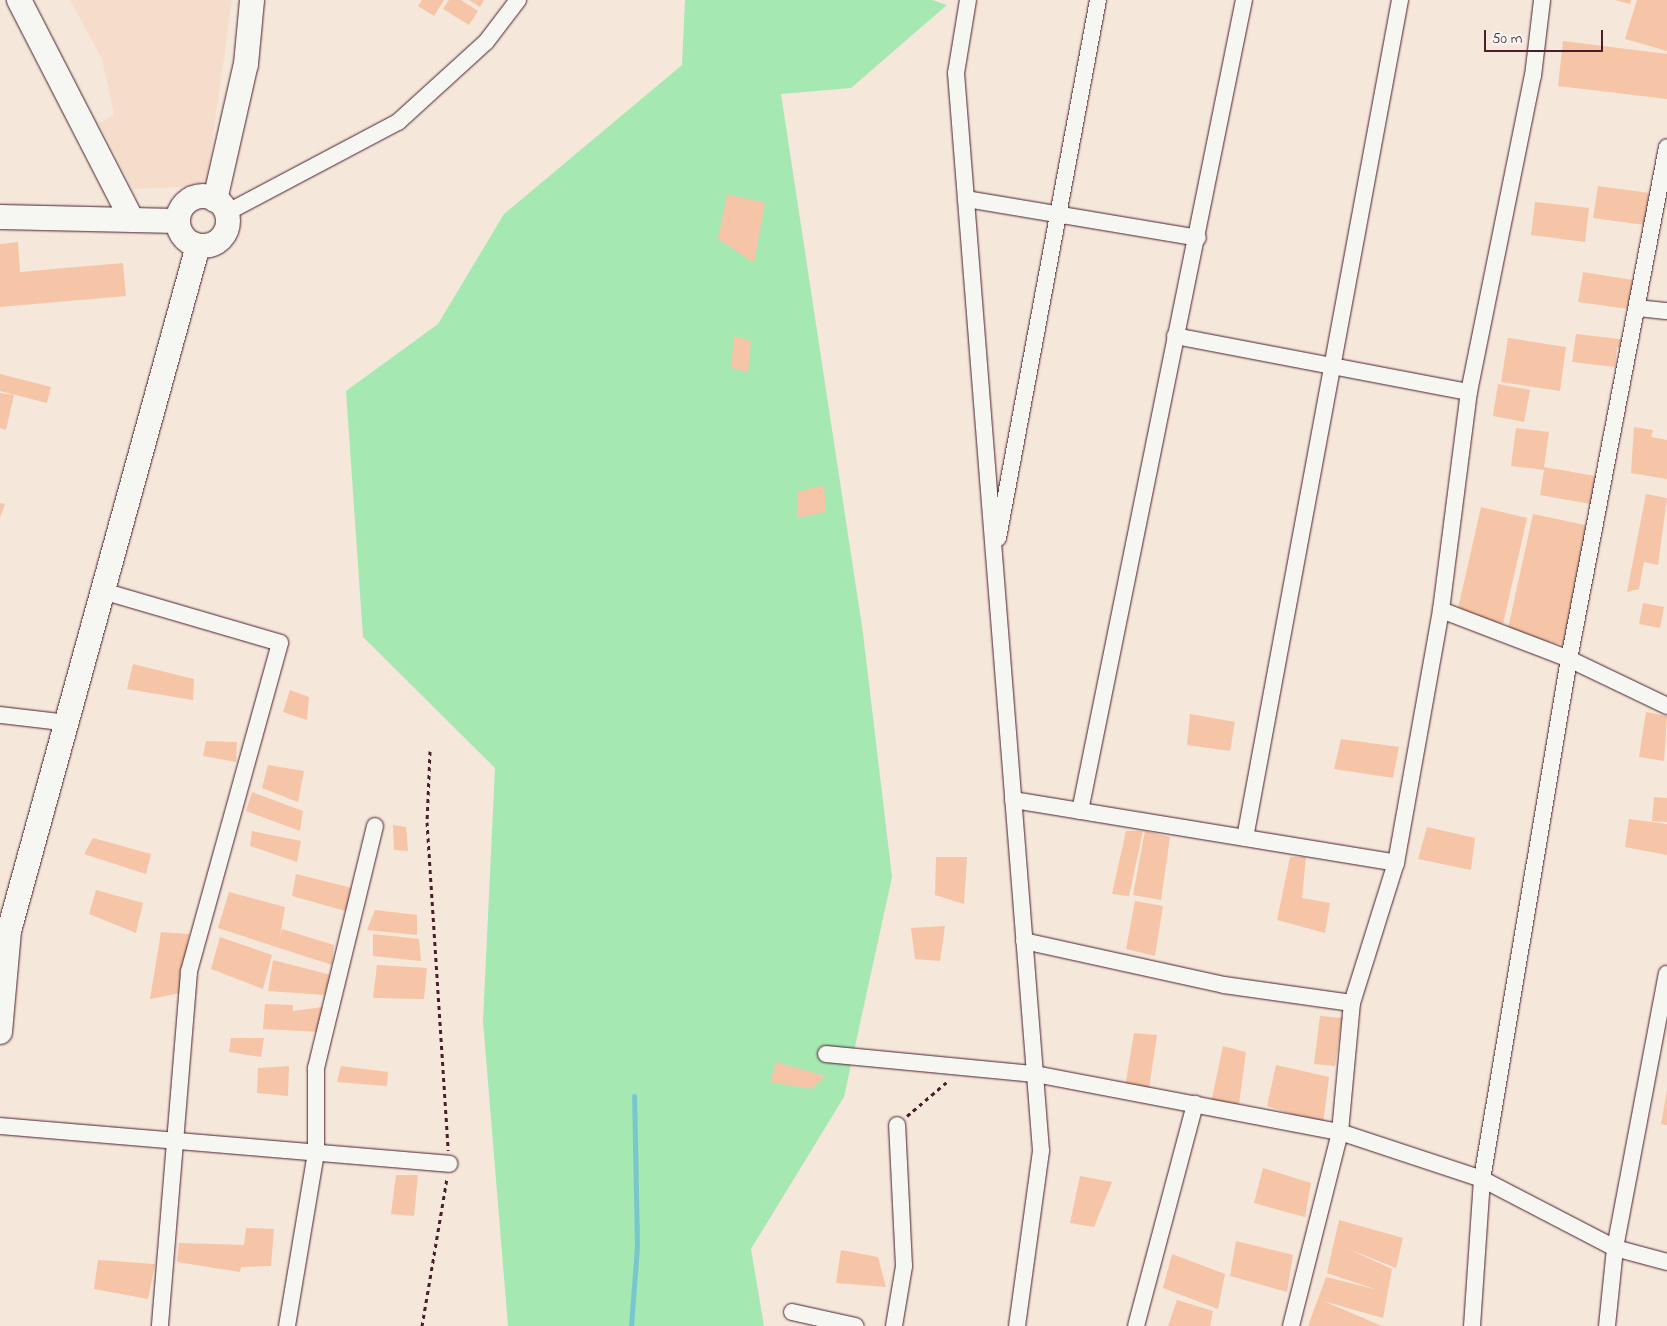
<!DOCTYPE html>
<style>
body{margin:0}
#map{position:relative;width:1667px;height:1326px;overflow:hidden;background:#f6e7db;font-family:"Indie Flower",sans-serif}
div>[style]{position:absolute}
.built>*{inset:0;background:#f6dccb}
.green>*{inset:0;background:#a5e8b2}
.stream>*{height:5px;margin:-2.5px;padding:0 2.5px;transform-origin:2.5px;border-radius:2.5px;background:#77c8ce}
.building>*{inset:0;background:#f6c4a6}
.path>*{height:3px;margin-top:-1.5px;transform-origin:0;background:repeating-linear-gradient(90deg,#4a1f2b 0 4px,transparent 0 8px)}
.roads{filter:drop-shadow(0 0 1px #4a1f2b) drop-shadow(0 0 1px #4a1f2b)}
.street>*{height:16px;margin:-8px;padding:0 8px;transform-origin:8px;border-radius:8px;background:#f6f6f2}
.secondary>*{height:24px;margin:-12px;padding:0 12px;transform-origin:12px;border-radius:12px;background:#f6f6f2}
.secondary>.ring{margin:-12px;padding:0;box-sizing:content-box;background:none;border:24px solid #f6f6f2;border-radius:50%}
span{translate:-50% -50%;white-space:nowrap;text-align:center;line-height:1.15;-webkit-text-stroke:4.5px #f6f6f2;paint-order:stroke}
.scale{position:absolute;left:1484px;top:30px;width:119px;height:22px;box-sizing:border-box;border:2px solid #4a1f2b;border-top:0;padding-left:6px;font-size:15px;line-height:18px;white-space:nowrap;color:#4a1f2b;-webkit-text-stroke:4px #f6f6f2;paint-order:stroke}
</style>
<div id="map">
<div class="built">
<div style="clip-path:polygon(70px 0,232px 0,206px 186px,133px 189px,99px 123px,114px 115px,102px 59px)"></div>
</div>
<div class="green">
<div style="clip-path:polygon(685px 0,932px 0,947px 5px,851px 88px,781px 94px,863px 633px,892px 877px,844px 1097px,751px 1249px,764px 1326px,508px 1326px,483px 1021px,495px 768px,363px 637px,346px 391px,438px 324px,504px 214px,682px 65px)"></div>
</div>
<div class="stream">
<div style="left:631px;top:1326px;width:80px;rotate:-85.7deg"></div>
<div style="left:637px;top:1246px;width:150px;rotate:-91.1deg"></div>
</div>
<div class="building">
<div style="clip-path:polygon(422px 0,444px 0,434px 16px,418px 6px)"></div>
<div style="clip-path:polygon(449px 0,461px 0,478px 11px,469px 25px,443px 9px)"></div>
<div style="clip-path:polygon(469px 0,484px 0,480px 7px)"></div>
<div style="clip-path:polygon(1615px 0,1631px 0,1630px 4px)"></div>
<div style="clip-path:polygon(1637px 0,1667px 0,1667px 51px,1625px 39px)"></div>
<div style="clip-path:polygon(1563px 41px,1667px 54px,1667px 99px,1558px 86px)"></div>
<div style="clip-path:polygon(1598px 186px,1649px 193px,1645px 225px,1593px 218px)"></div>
<div style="clip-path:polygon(727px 194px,765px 203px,754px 263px,718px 239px)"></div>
<div style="clip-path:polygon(1535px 202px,1589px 208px,1585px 242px,1531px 235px)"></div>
<div style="clip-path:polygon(18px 242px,20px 272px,123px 263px,126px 296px,0 307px,0 244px)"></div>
<div style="clip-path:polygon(1583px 272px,1639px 281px,1635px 310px,1578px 302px)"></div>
<div style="clip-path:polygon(1576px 334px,1628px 340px,1627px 349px,1617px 347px,1615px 367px,1572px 362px)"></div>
<div style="clip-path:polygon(734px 336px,751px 341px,748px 372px,731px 368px)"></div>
<div style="clip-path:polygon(1508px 338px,1566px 347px,1560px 391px,1501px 382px)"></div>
<div style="clip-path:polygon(0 374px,51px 387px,47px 403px,0 391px)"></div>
<div style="clip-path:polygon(1498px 384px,1530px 390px,1524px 422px,1493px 416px)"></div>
<div style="clip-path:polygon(0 393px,14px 395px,6px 430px,0 428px)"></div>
<div style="clip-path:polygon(1634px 427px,1653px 430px,1651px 437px,1667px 440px,1667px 479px,1631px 473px)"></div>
<div style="clip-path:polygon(1516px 428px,1549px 432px,1544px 467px,1601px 477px,1596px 505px,1540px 495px,1544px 470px,1511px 466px)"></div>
<div style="clip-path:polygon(824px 485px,826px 512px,797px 518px,797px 492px)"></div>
<div style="clip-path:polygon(1646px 494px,1667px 498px,1658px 565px,1644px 562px,1639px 589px,1627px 592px)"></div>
<div style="clip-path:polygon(0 503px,5px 504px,0 517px)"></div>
<div style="clip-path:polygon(1481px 507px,1527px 518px,1503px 624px,1457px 613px)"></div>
<div style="clip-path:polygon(1533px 514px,1590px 526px,1564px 645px,1507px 633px)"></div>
<div style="clip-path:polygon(1643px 603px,1664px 607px,1660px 628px,1639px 624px)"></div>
<div style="clip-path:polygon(133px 664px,194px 679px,193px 700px,127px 689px)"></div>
<div style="clip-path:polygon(290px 690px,309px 697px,307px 720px,283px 712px)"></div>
<div style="clip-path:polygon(1646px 712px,1667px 716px,1664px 761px,1639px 757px)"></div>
<div style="clip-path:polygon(1190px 714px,1235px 722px,1230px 751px,1187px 745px)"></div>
<div style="clip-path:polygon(1341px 739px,1399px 747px,1393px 778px,1334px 769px)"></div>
<div style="clip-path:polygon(206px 741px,237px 742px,236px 762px,203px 756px)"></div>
<div style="clip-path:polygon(268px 765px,304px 771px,298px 802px,262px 788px)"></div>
<div style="clip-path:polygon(252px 792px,303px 811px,300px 831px,246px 811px)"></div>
<div style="clip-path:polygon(1654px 797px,1667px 798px,1667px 822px,1652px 821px)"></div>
<div style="clip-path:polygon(1629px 819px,1667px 824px,1667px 855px,1625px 847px)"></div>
<div style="clip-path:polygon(393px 825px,406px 827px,408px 851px,394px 850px)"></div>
<div style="clip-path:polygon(1427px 827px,1475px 838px,1471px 870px,1418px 859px)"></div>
<div style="clip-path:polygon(252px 831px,301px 841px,297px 862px,250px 846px)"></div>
<div style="clip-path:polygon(1126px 831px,1143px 831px,1129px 896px,1112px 894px)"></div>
<div style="clip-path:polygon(1145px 831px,1170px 837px,1161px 900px,1133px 895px)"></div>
<div style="clip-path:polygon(93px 838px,151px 854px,146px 874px,84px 854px)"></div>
<div style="clip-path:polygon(936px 857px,967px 857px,964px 904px,935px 895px)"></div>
<div style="clip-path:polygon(1290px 857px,1306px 857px,1302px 898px,1330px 903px,1325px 933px,1277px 920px)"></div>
<div style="clip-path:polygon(296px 874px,352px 888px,349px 912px,292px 896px)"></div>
<div style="clip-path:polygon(96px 890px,143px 903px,136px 933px,89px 914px)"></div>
<div style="clip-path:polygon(229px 892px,285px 907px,279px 943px,282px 929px,334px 945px,332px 965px,218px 928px)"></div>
<div style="clip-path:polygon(1135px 901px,1163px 906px,1155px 956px,1126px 949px)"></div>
<div style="clip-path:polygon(375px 910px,417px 915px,417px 935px,367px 930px)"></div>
<div style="clip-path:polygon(945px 926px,940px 961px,915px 959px,911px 928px)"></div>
<div style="clip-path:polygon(161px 932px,189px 934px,181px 993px,150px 999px)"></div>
<div style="clip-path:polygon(373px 934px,419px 939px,421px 961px,373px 956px)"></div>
<div style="clip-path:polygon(220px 937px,272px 955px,263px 989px,211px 969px)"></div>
<div style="clip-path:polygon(273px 960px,331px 975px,324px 995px,268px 991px)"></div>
<div style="clip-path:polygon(377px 965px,427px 968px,424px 999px,373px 998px)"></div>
<div style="clip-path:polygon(265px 1004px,293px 1005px,293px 1011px,322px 1007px,321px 1032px,263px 1029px)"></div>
<div style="clip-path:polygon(1320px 1016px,1342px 1018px,1335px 1066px,1314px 1064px)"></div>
<div style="clip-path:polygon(1134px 1033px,1157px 1035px,1147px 1102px,1123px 1099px)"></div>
<div style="clip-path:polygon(231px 1038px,264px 1038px,261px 1057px,229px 1052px)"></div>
<div style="clip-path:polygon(1223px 1046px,1246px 1052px,1239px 1104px,1211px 1103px)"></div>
<div style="clip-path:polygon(776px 1062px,825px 1076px,812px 1089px,770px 1082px)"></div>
<div style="clip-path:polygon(1276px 1065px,1329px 1077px,1323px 1124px,1267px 1106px)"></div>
<div style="clip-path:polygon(289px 1066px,288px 1096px,257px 1093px,258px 1068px)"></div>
<div style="clip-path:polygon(341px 1066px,388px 1072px,387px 1086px,337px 1082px)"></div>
<div style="clip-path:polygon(1667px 1090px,1667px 1125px,1661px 1124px)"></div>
<div style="clip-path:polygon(1263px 1168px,1311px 1183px,1305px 1217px,1254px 1203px)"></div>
<div style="clip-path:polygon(396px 1175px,418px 1175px,414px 1216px,391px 1214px)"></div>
<div style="clip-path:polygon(1080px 1176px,1112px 1182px,1094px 1227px,1070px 1223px)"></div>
<div style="clip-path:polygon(1339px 1220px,1403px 1238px,1396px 1268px,1346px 1248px,1392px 1269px,1383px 1318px,1323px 1301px,1382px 1326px,1308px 1326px,1326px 1277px,1378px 1290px,1327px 1273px)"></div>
<div style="clip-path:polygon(246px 1228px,274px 1229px,271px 1266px,241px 1267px,240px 1272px,177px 1262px,179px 1243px,244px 1245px)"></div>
<div style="clip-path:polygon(1236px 1241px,1293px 1255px,1287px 1292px,1230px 1276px)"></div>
<div style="clip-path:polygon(841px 1250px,878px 1257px,886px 1287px,836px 1283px)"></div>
<div style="clip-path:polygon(1172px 1254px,1225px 1274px,1218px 1309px,1163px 1288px)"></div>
<div style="clip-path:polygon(98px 1260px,155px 1264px,148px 1299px,94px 1289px)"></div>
<div style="clip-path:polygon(1177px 1300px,1213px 1311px,1210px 1326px,1168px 1326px)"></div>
</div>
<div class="path">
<div style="left:430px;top:751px;width:71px;rotate:92.4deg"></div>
<div style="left:427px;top:822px;width:329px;rotate:86.3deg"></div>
<div style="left:907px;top:1116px;width:54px;rotate:-40.5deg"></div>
<div style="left:422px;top:1326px;width:150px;rotate:-80.4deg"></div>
</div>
<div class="roads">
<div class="street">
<div style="left:968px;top:0;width:74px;rotate:99.3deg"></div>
<div style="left:956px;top:73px;width:1081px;rotate:85.49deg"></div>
<div style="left:1041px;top:1151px;width:177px;rotate:97.8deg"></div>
<div style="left:966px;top:199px;width:235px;rotate:9.5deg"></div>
<div style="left:226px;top:213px;width:195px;rotate:-27.9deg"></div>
<div style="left:398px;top:122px;width:119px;rotate:-42.3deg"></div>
<div style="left:486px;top:42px;width:53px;rotate:-52.7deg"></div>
<div style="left:1637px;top:308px;width:30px;rotate:6deg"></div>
<div style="left:1175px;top:336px;width:299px;rotate:10.8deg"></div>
<div style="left:998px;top:538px;width:547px;rotate:-79.47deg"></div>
<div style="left:106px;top:592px;width:181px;rotate:16.3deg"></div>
<div style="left:280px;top:643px;width:341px;rotate:105.5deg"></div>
<div style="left:189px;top:972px;width:355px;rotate:94.7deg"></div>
<div style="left:1441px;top:610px;width:137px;rotate:20.9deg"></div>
<div style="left:1569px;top:659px;width:109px;rotate:25.6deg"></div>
<div style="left:0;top:715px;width:69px;rotate:6.6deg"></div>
<div style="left:1013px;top:800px;width:388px;rotate:9.3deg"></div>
<div style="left:1080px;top:811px;width:827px;rotate:-78.57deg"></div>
<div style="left:1245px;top:838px;width:852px;rotate:-79.52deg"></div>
<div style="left:1024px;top:941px;width:205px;rotate:12.4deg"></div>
<div style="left:1224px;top:985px;width:129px;rotate:8deg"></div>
<div style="left:826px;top:1054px;width:210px;rotate:5.5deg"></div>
<div style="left:1035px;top:1074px;width:310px;rotate:10.8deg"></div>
<div style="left:1340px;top:1132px;width:150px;rotate:18.3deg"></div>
<div style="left:1482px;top:1179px;width:150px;rotate:27.4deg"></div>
<div style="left:1615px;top:1248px;width:54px;rotate:15.1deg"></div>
<div style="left:0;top:1126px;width:451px;rotate:4.8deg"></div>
<div style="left:792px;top:1312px;width:65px;rotate:12.5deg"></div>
<div style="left:287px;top:1326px;width:175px;rotate:-80.5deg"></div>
<div style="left:316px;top:1153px;width:85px;rotate:-90deg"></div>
<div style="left:316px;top:1068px;width:249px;rotate:-76.3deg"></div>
<div style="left:894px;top:1326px;width:61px;rotate:-80.5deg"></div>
<div style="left:904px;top:1266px;width:141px;rotate:-92.8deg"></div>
<div style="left:1136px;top:1326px;width:230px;rotate:-75.1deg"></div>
<div style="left:1291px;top:1326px;width:200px;rotate:-75.8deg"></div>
<div style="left:1340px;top:1132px;width:130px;rotate:-84.7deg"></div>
<div style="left:1352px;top:1003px;width:147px;rotate:-72.6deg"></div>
<div style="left:1396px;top:863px;width:257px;rotate:-79.9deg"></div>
<div style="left:1441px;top:610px;width:220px;rotate:-82.7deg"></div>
<div style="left:1469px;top:392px;width:322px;rotate:-78.6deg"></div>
<div style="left:1533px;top:76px;width:77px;rotate:-83.2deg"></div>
<div style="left:1472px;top:1326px;width:147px;rotate:-86.1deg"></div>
<div style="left:1482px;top:1179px;width:527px;rotate:-80.5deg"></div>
<div style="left:1569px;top:659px;width:521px;rotate:-79.16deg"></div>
<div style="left:1607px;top:1326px;width:78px;rotate:-84.1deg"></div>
<div style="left:1615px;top:1248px;width:279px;rotate:-79.3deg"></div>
</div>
<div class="secondary">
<div style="left:19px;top:0;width:247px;rotate:62.8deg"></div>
<div class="ring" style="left:178px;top:196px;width:26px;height:26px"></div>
<div style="left:215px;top:200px;width:139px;rotate:-77.2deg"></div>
<div style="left:246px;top:64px;width:64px;rotate:-84.6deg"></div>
<div style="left:0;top:217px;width:177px;rotate:1.3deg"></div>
<div style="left:0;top:1032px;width:101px;rotate:-84.9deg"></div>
<div style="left:9px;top:931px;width:711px;rotate:-74.58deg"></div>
</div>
</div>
<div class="scale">50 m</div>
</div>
